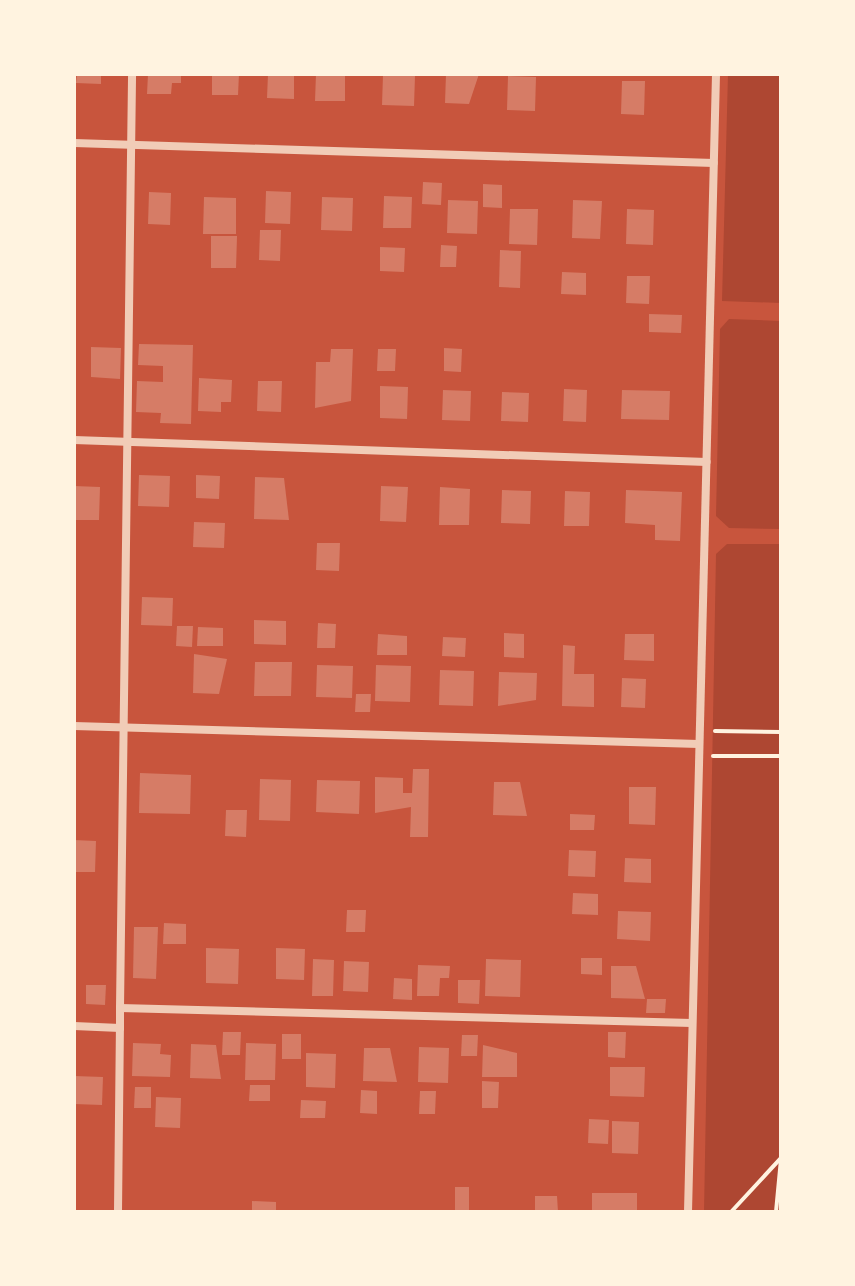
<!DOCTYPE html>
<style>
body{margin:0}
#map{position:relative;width:855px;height:1286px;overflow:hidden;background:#c8553d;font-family:Montserrat,sans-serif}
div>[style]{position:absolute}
.green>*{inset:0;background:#ae4732}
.building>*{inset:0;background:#d67c66}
.path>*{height:4px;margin:-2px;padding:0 2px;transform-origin:2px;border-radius:2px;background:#fff3e0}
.minor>*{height:8px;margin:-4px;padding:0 4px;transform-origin:4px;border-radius:4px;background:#f1ccb7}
span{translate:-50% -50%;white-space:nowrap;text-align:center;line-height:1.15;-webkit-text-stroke:7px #fff3e0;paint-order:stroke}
.frame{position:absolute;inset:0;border:76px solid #fff3e0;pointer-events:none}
</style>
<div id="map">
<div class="green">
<div style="clip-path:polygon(728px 74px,781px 74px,781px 303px,722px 301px)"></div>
<div style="clip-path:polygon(729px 319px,781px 321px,781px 529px,729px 528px,716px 516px,720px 329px)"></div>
<div style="clip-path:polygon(727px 544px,781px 544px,781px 1212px,704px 1212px,716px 554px)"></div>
</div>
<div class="building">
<div style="clip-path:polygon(77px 74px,101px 74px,101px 84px,76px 83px)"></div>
<div style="clip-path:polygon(148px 74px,181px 74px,181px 83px,172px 83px,171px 94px,147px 94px)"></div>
<div style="clip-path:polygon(212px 74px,239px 74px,238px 95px,212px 95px)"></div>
<div style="clip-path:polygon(268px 74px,294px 74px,294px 99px,267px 98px)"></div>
<div style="clip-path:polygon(316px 74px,345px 74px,345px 101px,315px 101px)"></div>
<div style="clip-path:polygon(446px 74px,479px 74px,469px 104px,445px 103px)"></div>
<div style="clip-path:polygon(383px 75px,415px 76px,414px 106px,382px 105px)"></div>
<div style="clip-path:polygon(508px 76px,536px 77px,535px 111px,507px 110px)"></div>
<div style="clip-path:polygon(622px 81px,645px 81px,644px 115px,621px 114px)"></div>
<div style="clip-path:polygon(423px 182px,442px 183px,441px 205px,422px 204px)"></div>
<div style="clip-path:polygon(483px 184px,502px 185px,502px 208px,483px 207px)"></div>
<div style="clip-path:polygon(266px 191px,291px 192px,290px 224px,265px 223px)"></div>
<div style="clip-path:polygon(149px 192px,171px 193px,170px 225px,148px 224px)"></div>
<div style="clip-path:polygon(384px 196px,412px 197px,411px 228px,383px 228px)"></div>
<div style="clip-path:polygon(204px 197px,236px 198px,236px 234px,203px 234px)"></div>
<div style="clip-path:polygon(322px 197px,353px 198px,352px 231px,321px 230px)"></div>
<div style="clip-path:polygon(448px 200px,478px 201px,477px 234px,447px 233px)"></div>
<div style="clip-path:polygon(573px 200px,602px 201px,600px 239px,572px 238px)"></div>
<div style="clip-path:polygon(510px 209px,538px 209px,537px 245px,509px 244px)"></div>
<div style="clip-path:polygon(627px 209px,654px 210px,653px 245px,626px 244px)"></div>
<div style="clip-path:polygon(260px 230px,281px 230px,280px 261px,259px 260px)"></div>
<div style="clip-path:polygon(211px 236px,237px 236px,236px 268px,211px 268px)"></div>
<div style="clip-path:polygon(441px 245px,457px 246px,456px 267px,440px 267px)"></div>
<div style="clip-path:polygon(380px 247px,405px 248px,404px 272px,380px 271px)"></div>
<div style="clip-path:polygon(500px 250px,521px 251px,520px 288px,499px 287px)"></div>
<div style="clip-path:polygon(562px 272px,586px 273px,586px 295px,561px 294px)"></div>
<div style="clip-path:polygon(627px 276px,650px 276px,649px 304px,626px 303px)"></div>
<div style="clip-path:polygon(649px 314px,682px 315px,681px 333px,649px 332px)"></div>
<div style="clip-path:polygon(139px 344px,193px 345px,191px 424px,160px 423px,161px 413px,136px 412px,137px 381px,163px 382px,163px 366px,138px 365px)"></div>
<div style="clip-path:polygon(91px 347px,121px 348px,120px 379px,91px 377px)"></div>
<div style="clip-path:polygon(444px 348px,462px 349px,461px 372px,444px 371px)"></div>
<div style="clip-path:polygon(331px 349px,353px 349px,351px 401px,315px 408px,316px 362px,330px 362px)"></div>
<div style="clip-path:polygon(378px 349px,396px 349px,395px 371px,377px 371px)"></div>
<div style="clip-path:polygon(199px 378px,232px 380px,231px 402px,221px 402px,221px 412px,198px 411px)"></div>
<div style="clip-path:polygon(258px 381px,282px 381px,281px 412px,257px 411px)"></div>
<div style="clip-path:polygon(380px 386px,408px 387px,407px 419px,380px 418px)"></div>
<div style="clip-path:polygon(564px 389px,587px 390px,586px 422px,563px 421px)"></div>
<div style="clip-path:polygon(443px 390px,471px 391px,470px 421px,442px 420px)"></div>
<div style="clip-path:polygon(622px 390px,670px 391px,669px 420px,621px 419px)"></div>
<div style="clip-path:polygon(502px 392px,529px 393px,528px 422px,501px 421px)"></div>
<div style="clip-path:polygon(139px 475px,170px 476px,169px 507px,138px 506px)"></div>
<div style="clip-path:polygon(196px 475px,220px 476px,219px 499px,196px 498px)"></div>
<div style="clip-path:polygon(255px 477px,284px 478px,289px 520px,254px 519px)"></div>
<div style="clip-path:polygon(74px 486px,100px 487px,99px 520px,74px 520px)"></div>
<div style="clip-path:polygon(381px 486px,408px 487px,406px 522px,380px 521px)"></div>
<div style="clip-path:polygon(440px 487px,470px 489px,469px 525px,439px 525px)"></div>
<div style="clip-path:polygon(502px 490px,531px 491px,530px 524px,501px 523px)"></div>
<div style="clip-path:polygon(626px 490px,682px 492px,680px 541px,655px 540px,655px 525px,625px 523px)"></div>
<div style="clip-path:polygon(565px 491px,590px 492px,589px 526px,564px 526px)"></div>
<div style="clip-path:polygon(194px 522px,225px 523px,224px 548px,193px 547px)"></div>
<div style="clip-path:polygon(317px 543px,340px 543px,339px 571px,316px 570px)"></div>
<div style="clip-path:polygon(142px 597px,173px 598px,172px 626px,141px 625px)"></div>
<div style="clip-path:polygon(254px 620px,286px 621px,286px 645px,254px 644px)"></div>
<div style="clip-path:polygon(318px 623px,336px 624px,335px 648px,317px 648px)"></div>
<div style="clip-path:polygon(177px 626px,193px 626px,192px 647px,176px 646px)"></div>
<div style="clip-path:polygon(198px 627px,223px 628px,223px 646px,197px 646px)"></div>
<div style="clip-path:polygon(504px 633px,524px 634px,524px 658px,504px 657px)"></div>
<div style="clip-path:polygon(378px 634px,407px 636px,407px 655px,377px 655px)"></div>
<div style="clip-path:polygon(625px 634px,654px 634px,654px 661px,624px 660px)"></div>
<div style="clip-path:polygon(443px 637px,466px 638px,465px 657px,442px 656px)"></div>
<div style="clip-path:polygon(563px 645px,575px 646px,574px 674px,594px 674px,594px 707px,562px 706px)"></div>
<div style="clip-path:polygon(194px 654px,227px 659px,219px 694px,193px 693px)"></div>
<div style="clip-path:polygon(255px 662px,292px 662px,291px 696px,254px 696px)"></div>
<div style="clip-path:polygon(317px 665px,353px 666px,352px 698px,316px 697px)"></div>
<div style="clip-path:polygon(376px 665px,411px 666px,410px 702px,375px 701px)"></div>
<div style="clip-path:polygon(440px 670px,474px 671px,473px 706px,439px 705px)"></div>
<div style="clip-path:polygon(499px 672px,537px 673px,536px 700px,498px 706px)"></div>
<div style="clip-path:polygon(622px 678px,646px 679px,645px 708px,621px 707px)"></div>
<div style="clip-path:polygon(356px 694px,371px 694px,370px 712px,355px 712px)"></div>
<div style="clip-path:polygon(413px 769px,429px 769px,428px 837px,410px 837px,411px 807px,375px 813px,375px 777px,403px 778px,403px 793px,412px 793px)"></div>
<div style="clip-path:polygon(140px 773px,191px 775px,190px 814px,139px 813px)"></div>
<div style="clip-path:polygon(260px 779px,291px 780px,290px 821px,259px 820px)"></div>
<div style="clip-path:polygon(317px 780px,360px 781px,359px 814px,316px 812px)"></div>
<div style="clip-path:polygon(494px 782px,520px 782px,527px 816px,493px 815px)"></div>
<div style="clip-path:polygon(629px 787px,656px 787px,655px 825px,629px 824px)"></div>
<div style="clip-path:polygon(226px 810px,247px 810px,246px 837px,225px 836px)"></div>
<div style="clip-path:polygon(570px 814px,595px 815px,594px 830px,570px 830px)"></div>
<div style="clip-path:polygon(74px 840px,96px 841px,95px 872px,74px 872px)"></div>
<div style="clip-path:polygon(569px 850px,596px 851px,595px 877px,568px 876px)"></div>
<div style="clip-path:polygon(625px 858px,651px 859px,651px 883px,624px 882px)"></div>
<div style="clip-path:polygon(573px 893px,598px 894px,598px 915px,572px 914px)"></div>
<div style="clip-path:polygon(347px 910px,366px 910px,365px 932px,346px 932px)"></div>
<div style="clip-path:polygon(618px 911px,651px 912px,650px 941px,617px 939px)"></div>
<div style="clip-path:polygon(164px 923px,186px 924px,186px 944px,163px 944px)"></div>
<div style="clip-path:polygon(134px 927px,158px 927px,156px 979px,133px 978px)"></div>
<div style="clip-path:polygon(206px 948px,239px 949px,238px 984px,206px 983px)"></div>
<div style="clip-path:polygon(276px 948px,305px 949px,304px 980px,276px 979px)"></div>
<div style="clip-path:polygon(581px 958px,602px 958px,602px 975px,581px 974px)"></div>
<div style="clip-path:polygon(313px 959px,334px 960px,333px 996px,312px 996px)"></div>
<div style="clip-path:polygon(486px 959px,521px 960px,520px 997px,485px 996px)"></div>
<div style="clip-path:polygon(344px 961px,369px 962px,368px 992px,343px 991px)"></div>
<div style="clip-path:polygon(418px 965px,450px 966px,449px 978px,440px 978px,439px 996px,417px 996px)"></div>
<div style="clip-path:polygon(611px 966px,636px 966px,645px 999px,611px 998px)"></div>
<div style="clip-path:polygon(394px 978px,412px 979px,412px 1000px,393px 999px)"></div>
<div style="clip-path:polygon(458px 980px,480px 980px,479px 1004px,458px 1003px)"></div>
<div style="clip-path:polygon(86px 985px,106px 985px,105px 1005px,86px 1004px)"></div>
<div style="clip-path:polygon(647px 999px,666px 999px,665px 1013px,646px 1013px)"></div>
<div style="clip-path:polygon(223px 1032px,241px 1032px,240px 1055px,222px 1055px)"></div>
<div style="clip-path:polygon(608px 1032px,626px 1032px,625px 1058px,608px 1057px)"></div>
<div style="clip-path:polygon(282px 1034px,301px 1034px,301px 1059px,282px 1059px)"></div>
<div style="clip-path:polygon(462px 1035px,478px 1035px,477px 1056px,461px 1056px)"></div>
<div style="clip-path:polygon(133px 1043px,161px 1044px,160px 1054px,171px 1055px,170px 1077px,132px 1076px)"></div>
<div style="clip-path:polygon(246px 1043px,276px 1044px,275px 1080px,245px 1080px)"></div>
<div style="clip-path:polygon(191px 1044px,216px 1045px,221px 1079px,190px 1078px)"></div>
<div style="clip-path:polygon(483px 1045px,517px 1053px,517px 1077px,482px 1077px)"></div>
<div style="clip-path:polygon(419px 1047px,449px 1048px,448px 1083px,418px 1082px)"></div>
<div style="clip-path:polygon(364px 1048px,390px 1048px,397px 1082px,363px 1081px)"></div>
<div style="clip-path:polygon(306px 1053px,336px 1054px,335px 1088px,306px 1087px)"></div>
<div style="clip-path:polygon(610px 1067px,645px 1067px,644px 1097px,610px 1096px)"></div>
<div style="clip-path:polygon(74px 1076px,103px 1077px,102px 1105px,74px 1104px)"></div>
<div style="clip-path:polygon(482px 1081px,499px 1082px,498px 1108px,482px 1108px)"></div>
<div style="clip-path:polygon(250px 1085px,270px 1085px,270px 1101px,249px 1101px)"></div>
<div style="clip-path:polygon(135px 1087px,151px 1087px,151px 1108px,134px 1108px)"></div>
<div style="clip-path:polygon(361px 1090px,377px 1091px,377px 1114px,360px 1113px)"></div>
<div style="clip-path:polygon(420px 1091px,436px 1091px,435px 1114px,419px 1114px)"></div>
<div style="clip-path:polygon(156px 1097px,181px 1098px,180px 1128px,155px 1127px)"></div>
<div style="clip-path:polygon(301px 1100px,326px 1101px,325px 1118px,300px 1118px)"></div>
<div style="clip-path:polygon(589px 1119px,609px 1120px,608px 1144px,588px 1143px)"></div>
<div style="clip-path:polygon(612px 1121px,639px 1122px,638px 1154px,612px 1153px)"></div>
<div style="clip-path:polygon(455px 1187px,469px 1187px,469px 1210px,455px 1210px)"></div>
<div style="clip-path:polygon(592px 1193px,637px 1193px,637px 1212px,592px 1212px)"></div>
<div style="clip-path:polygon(535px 1196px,557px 1196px,558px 1212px,535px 1212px)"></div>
<div style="clip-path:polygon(252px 1201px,276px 1202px,276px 1212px,252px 1212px)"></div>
</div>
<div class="path">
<div style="left:715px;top:731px;width:66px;rotate:0.9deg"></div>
<div style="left:713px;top:756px;width:68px"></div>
<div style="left:731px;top:1212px;width:74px;rotate:-47.2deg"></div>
<div style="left:776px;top:1212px;width:53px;rotate:-84.6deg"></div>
</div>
<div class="minor">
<div style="left:74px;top:143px;width:640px;rotate:1.79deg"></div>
<div style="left:74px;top:440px;width:633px;rotate:1.99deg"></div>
<div style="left:74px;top:726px;width:625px;rotate:1.65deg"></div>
<div style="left:120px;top:1008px;width:934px;rotate:-89.26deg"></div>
<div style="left:74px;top:1026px;width:46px;rotate:2.5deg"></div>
<div style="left:120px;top:1028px;width:20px;rotate:-90deg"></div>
<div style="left:120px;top:1008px;width:572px;rotate:1.5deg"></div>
<div style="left:118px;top:1212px;width:184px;rotate:-89.4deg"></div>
<div style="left:688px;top:1212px;width:1138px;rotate:-88.59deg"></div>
</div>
<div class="frame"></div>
</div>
